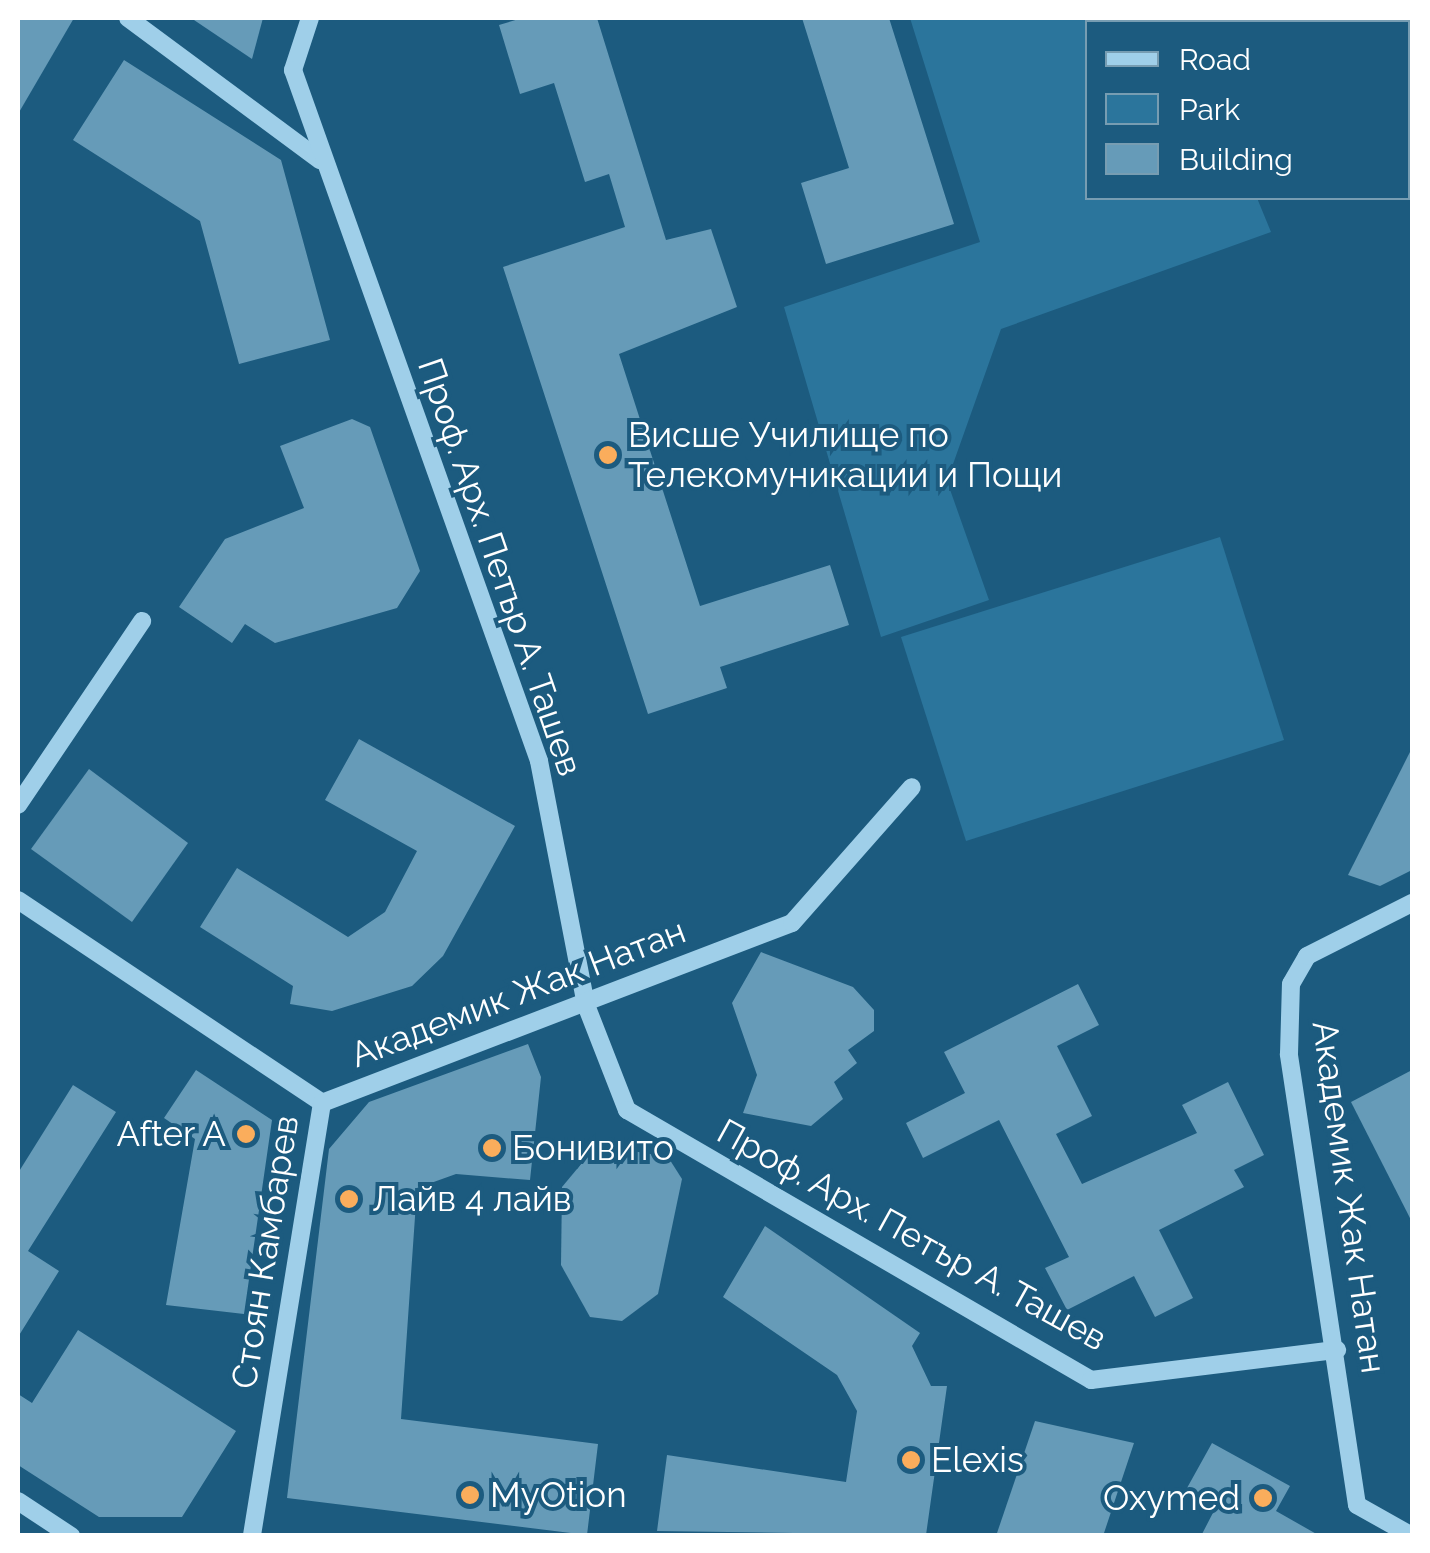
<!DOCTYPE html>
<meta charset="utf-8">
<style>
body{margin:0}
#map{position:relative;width:1430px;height:1553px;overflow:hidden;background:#1c5b7f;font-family:Raleway,sans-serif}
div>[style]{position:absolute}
.green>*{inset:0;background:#2b759c}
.building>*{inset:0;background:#669bb8}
.minor>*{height:18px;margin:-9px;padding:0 9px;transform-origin:9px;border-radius:9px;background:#9fcfe9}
.dots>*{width:28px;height:28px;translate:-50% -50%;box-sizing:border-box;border:5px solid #1c5b7f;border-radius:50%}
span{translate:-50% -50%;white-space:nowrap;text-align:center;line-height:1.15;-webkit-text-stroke:8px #1c5b7f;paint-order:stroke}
.poi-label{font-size:35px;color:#fff}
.left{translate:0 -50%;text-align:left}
.right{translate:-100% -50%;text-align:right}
.street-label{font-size:35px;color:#fff}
.frame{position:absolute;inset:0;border:20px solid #fff;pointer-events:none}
.legend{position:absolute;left:1085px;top:20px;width:325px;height:180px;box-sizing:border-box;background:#1c5b7f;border:2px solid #779db2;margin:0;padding:12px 18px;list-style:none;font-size:30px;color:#fff}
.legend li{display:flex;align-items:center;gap:20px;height:50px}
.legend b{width:50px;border:2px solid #779db2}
</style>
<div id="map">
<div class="green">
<div style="clip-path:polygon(910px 18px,1324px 22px,1088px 22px,1088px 198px,1257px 198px,1271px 232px,1001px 329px,947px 481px,989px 600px,881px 637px,784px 307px,980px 242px)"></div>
<div style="clip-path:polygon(1220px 537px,1284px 740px,966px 841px,901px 637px)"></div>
</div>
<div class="building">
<div style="clip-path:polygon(18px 18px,74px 18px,18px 114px)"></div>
<div style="clip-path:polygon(191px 18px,263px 18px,252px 59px)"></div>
<div style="clip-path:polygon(522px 18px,597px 18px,666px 240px,711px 229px,737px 307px,619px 354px,700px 606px,830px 565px,849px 625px,720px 667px,727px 688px,648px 714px,503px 267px,625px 227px,609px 174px,585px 182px,554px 83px,520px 94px,499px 25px)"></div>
<div style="clip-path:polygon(802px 18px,889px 18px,954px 224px,826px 264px,801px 183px,849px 168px)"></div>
<div style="clip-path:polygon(124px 60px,281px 160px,330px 340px,239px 364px,200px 221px,73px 140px)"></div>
<div style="clip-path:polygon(352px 419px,370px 427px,420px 571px,397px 608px,275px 643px,245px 624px,232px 643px,179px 607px,225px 539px,304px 508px,280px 446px)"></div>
<div style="clip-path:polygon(359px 739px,515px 826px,443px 956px,412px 986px,332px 1011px,290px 1004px,293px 986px,200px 927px,237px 868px,348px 937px,385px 912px,417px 851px,325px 800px)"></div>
<div style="clip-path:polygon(1412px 748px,1412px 870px,1380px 886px,1348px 875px)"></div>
<div style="clip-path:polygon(89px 769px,188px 843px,132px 922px,31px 849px)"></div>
<div style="clip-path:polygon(761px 952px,853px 987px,874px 1010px,874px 1031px,848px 1050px,857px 1063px,834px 1082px,843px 1099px,811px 1126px,743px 1113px,757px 1075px,732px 1003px)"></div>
<div style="clip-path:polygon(1078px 984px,1099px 1025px,1057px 1046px,1092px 1116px,1056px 1134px,1082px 1184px,1197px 1133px,1182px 1105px,1228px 1082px,1264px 1155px,1234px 1170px,1244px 1187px,1159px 1230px,1193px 1298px,1155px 1317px,1134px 1276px,1067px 1310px,1045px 1268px,1069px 1257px,999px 1120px,923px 1158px,906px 1123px,965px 1093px,944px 1052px)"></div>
<div style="clip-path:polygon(528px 1044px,541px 1077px,530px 1180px,456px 1174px,417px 1188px,401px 1419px,598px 1444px,587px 1535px,287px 1498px,329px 1149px,369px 1102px)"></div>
<div style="clip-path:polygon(196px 1070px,272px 1120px,244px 1314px,166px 1305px,195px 1139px,164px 1118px)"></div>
<div style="clip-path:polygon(1412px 1070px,1412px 1222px,1351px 1102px)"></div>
<div style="clip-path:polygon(73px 1085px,116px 1112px,28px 1251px,59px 1271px,18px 1337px,18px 1173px)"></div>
<div style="clip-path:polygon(597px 1145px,668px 1157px,682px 1179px,658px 1294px,622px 1321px,590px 1317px,561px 1265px,562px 1187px)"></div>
<div style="clip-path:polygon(765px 1226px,920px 1333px,912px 1346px,931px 1386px,947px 1386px,926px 1535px,657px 1531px,667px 1455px,846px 1482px,857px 1411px,837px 1375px,723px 1297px)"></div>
<div style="clip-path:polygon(78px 1330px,236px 1431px,182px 1517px,99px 1517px,18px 1465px,18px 1394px,32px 1403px)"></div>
<div style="clip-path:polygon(1035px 1421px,1134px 1443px,1103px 1536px,996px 1536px)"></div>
<div style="clip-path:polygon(1212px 1443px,1290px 1486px,1276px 1511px,1320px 1536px,1201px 1536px,1217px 1505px,1187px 1488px)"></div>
</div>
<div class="minor">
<div style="left:128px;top:18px;width:239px;rotate:36.5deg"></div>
<div style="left:310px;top:18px;width:55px;rotate:108.1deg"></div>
<div style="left:293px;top:70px;width:733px;rotate:70.4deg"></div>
<div style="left:539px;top:761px;width:248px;rotate:79.1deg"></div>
<div style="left:586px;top:1005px;width:113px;rotate:68.7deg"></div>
<div style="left:627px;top:1110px;width:537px;rotate:30.19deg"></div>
<div style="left:1091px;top:1380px;width:248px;rotate:-7deg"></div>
<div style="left:18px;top:805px;width:222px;rotate:-56deg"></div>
<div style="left:18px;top:900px;width:366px;rotate:33.7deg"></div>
<div style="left:322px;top:1103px;width:439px;rotate:99.2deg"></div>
<div style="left:322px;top:1103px;width:503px;rotate:-20.96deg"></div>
<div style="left:792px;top:923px;width:181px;rotate:-48.6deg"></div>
<div style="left:18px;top:1501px;width:64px;rotate:33.4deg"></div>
<div style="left:1412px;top:1536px;width:63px;rotate:-150.6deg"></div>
<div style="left:1357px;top:1505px;width:456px;rotate:-98.6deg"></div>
<div style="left:1289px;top:1054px;width:70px;rotate:-88.4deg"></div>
<div style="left:1291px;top:984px;width:32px;rotate:-60deg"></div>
<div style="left:1307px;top:956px;width:118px;rotate:-26.8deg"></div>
</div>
<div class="dots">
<div style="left:608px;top:455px;background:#faad5c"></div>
<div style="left:246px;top:1134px;background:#faad5c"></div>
<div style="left:492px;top:1148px;background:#faad5c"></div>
<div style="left:349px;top:1199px;background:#faad5c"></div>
<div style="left:911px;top:1460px;background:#faad5c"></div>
<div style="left:470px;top:1495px;background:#faad5c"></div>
<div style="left:1263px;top:1498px;background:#faad5c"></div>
</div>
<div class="poi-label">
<span class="left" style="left:628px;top:455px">Висше Училище по<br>Телекомуникации и Пощи</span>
<span class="right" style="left:226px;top:1134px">After A</span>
<span class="left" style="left:512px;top:1148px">Бонивито</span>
<span class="left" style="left:372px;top:1199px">Лайв 4 лайв</span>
<span class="left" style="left:931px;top:1460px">Elexis</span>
<span class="left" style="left:490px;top:1495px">MyOtion</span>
<span class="right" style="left:1240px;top:1498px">Oxymed</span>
</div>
<div class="street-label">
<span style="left:500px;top:567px;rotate:71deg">Проф. Арх. Петър А. Ташев</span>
<span style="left:518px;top:993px;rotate:-21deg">Академик Жак Натан</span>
<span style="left:1349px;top:1197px;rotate:82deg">Академик Жак Натан</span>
<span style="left:912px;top:1235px;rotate:29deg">Проф. Арх. Петър А. Ташев</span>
<span style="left:265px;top:1252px;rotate:-81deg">Стоян Камбарев</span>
</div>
<div class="frame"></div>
<ul class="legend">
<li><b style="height:12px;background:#9fcfe9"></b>Road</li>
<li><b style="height:28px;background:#2b759c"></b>Park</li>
<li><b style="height:28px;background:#669bb8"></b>Building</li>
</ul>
</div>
